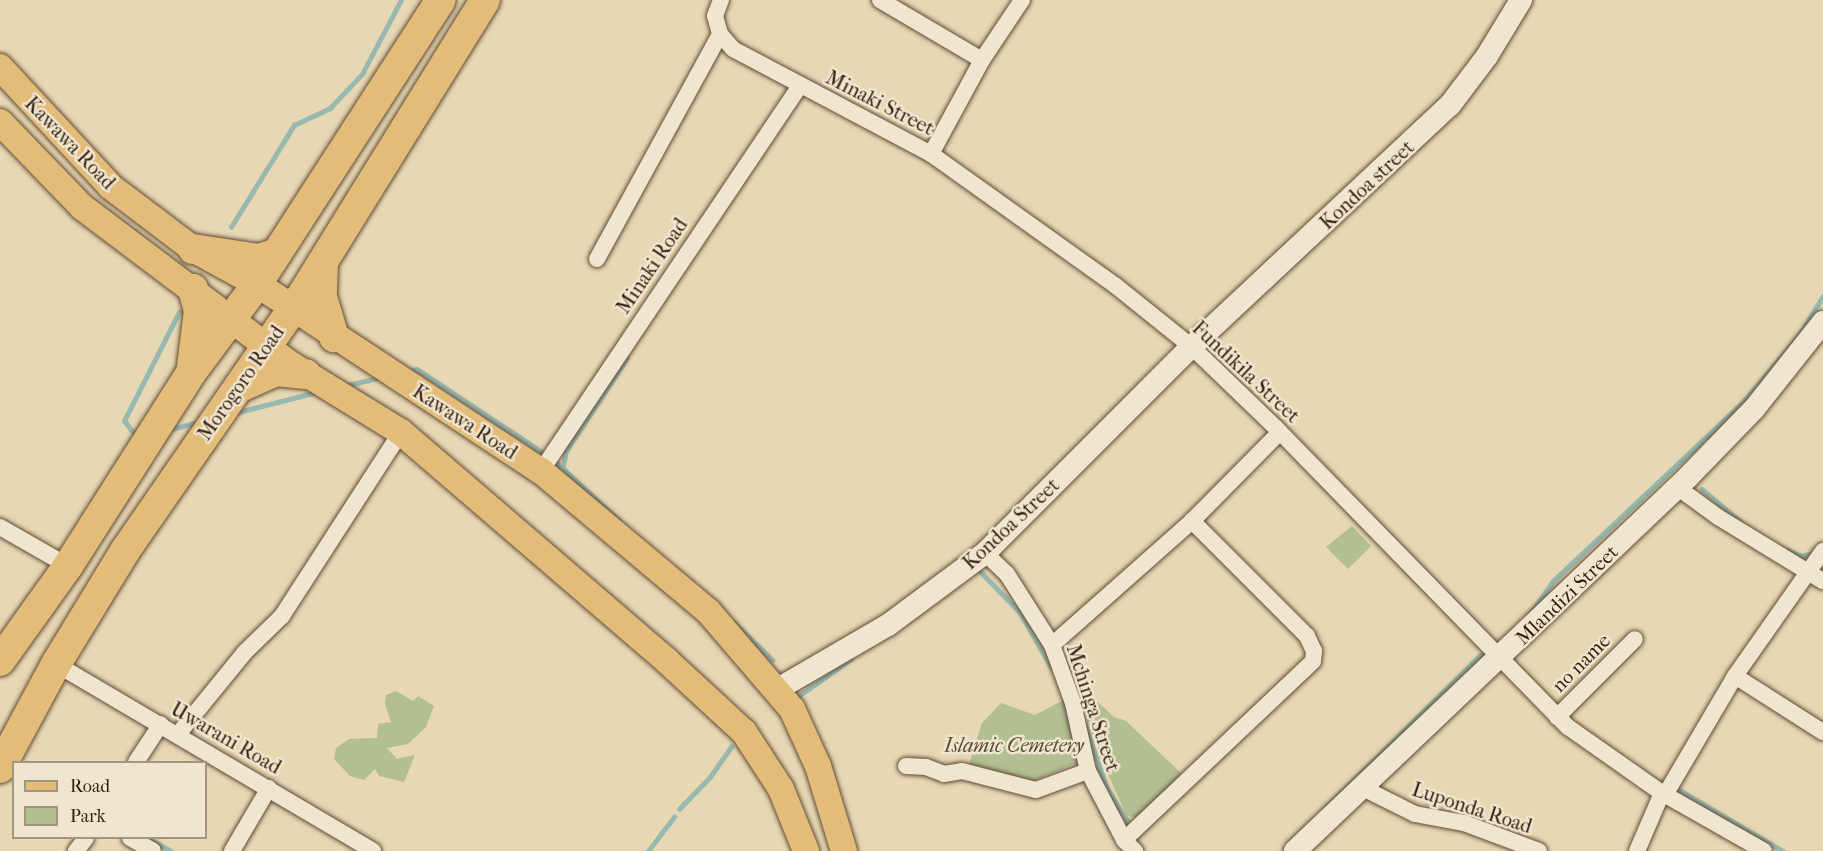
<!DOCTYPE html>
<style>
body{margin:0}
#map{position:relative;width:1823px;height:851px;overflow:hidden;background:#e8d7b3;font-family:"IM FELL French Canon",serif}
div>[style]{position:absolute}
.green>*{inset:0;background:#b2bf90}
.stream>*{height:4.5px;margin:-2.25px;padding:0 2.25px;transform-origin:2.25px;border-radius:2.25px;background:#97b9af}
.roads{filter:drop-shadow(0 0 2px #5f4b36) drop-shadow(0 0 2px #5f4b36)}
.street>*{height:16px;margin:-8px;padding:0 8px;transform-origin:8px;border-radius:8px;background:#f0e5ce}
.secondary>*{height:22px;margin:-11px;padding:0 11px;transform-origin:11px;border-radius:11px;background:#f0e5ce}
.primary>*{height:26px;margin:-13px;padding:0 13px;transform-origin:13px;border-radius:13px;background:#e4bc7a}
.highway>*{height:30px;margin:-15px;padding:0 15px;transform-origin:15px;border-radius:15px;background:#e4bc7a}
span{translate:-50% -50%;white-space:nowrap;text-align:center;line-height:1.15;-webkit-text-stroke:5px #f0e5ce;paint-order:stroke}
.street-label{font-size:20px;color:#311c0d}
.park-label{font-size:20px;color:#584d34;font-style:italic}
.legend{position:absolute;left:12px;top:761px;width:195px;height:78px;box-sizing:border-box;background:#f0e5ce;border:2px solid #a49581;margin:0;padding:8px 10px;list-style:none;font-size:18px;color:#311c0d}
.legend li{display:flex;align-items:center;gap:12px;height:30px}
.legend b{width:30px;border:2px solid #a49581}
</style>
<div id="map">
<div class="green">
<div style="clip-path:polygon(1352px 526px,1371px 546px,1348px 569px,1326px 547px)"></div>
<div style="clip-path:polygon(396px 691px,413px 701px,418px 696px,434px 706px,426px 727px,408px 744px,387px 748px,397px 759px,415px 755px,404px 782px,379px 776px,375px 769px,364px 780px,350px 776px,334px 759px,336px 748px,349px 739px,377px 738px,378px 724px,391px 722px,385px 704px,386px 695px)"></div>
<div style="clip-path:polygon(1088px 693px,1114px 717px,1126px 721px,1182px 774px,1139px 818px,1127px 816px,1110px 779px,1079px 698px)"></div>
<div style="clip-path:polygon(1060px 702px,1067px 705px,1084px 760px,1030px 782px,968px 768px,982px 723px,1001px 703px,1035px 715px)"></div>
</div>
<div class="stream">
<div style="left:231px;top:227px;width:120px;rotate:-58.3deg"></div>
<div style="left:294px;top:125px;width:40px;rotate:-25deg"></div>
<div style="left:330px;top:108px;width:47px;rotate:-46.7deg"></div>
<div style="left:362px;top:74px;width:84px;rotate:-62.2deg"></div>
<div style="left:407px;top:372px;width:10px;rotate:-17deg"></div>
<div style="left:417px;top:369px;width:156px;rotate:33.5deg"></div>
<div style="left:343px;top:386px;width:39px;rotate:-13deg"></div>
<div style="left:235px;top:413px;width:85px;rotate:-14.4deg"></div>
<div style="left:168px;top:430px;width:34px;rotate:-15deg"></div>
<div style="left:137px;top:438px;width:21px;rotate:-127deg"></div>
<div style="left:124px;top:421px;width:122px;rotate:-63.2deg"></div>
<div style="left:554px;top:460px;width:90px;rotate:42.7deg"></div>
<div style="left:563px;top:466px;width:15px;rotate:-79deg"></div>
<div style="left:566px;top:451px;width:111px;rotate:-56.7deg"></div>
<div style="left:1702px;top:489px;width:51px;rotate:40.2deg"></div>
<div style="left:1788px;top:550px;width:14px;rotate:25deg"></div>
<div style="left:1801px;top:556px;width:12px;rotate:-14deg"></div>
<div style="left:977px;top:568px;width:62px;rotate:45.7deg"></div>
<div style="left:1020px;top:612px;width:64px;rotate:60.3deg"></div>
<div style="left:1530px;top:614px;width:39px;rotate:-55deg"></div>
<div style="left:1552px;top:582px;width:261px;rotate:-43.3deg"></div>
<div style="left:1742px;top:403px;width:89px;rotate:-50deg"></div>
<div style="left:1799px;top:335px;width:46px;rotate:-58.4deg"></div>
<div style="left:734px;top:622px;width:54px;rotate:44.3deg"></div>
<div style="left:800px;top:695px;width:62px;rotate:-35.2deg"></div>
<div style="left:1064px;top:701px;width:25px;rotate:76deg"></div>
<div style="left:1085px;top:724px;width:68px;rotate:71deg"></div>
<div style="left:1107px;top:788px;width:38px;rotate:58deg"></div>
<div style="left:1673px;top:786px;width:128px;rotate:30.6deg"></div>
<div style="left:1326px;top:807px;width:216px;rotate:-44.6deg"></div>
<div style="left:679px;top:809px;width:45px;rotate:-45.9deg"></div>
<div style="left:710px;top:777px;width:37px;rotate:-55deg"></div>
<div style="left:147px;top:838px;width:27px;rotate:28deg"></div>
<div style="left:648px;top:851px;width:43px;rotate:-52.6deg"></div>
</div>
<div class="roads">
<div class="street">
<div style="left:721px;top:0;width:17px;rotate:111deg"></div>
<div style="left:715px;top:16px;width:19px;rotate:74deg"></div>
<div style="left:720px;top:34px;width:20px;rotate:49deg"></div>
<div style="left:733px;top:49px;width:224px;rotate:27.9deg"></div>
<div style="left:931px;top:154px;width:227px;rotate:35.5deg"></div>
<div style="left:1116px;top:286px;width:97px;rotate:38.8deg"></div>
<div style="left:1192px;top:347px;width:117px;rotate:44deg"></div>
<div style="left:1276px;top:428px;width:418px;rotate:45.7deg"></div>
<div style="left:1568px;top:727px;width:115px;rotate:35.1deg"></div>
<div style="left:1662px;top:793px;width:117px;rotate:29.6deg"></div>
<div style="left:880px;top:0;width:118px;rotate:30.5deg"></div>
<div style="left:931px;top:154px;width:107px;rotate:-61.5deg"></div>
<div style="left:982px;top:60px;width:72px;rotate:-56.3deg"></div>
<div style="left:597px;top:259px;width:256px;rotate:-61.3deg"></div>
<div style="left:541px;top:471px;width:464px;rotate:-56.1deg"></div>
<div style="left:1677px;top:487px;width:51px;rotate:36.2deg"></div>
<div style="left:1718px;top:517px;width:123px;rotate:31.4deg"></div>
<div style="left:0;top:527px;width:78px;rotate:29.8deg"></div>
<div style="left:985px;top:553px;width:30px;rotate:44deg"></div>
<div style="left:1007px;top:574px;width:84px;rotate:57.6deg"></div>
<div style="left:1052px;top:645px;width:62px;rotate:70.1deg"></div>
<div style="left:1073px;top:703px;width:70px;rotate:77.6deg"></div>
<div style="left:1088px;top:771px;width:78px;rotate:62.4deg"></div>
<div style="left:1124px;top:840px;width:16px;rotate:45deg"></div>
<div style="left:1052px;top:645px;width:187px;rotate:-41.5deg"></div>
<div style="left:1192px;top:521px;width:125px;rotate:-45.3deg"></div>
<div style="left:56px;top:664px;width:368px;rotate:30.5deg"></div>
<div style="left:1735px;top:676px;width:104px;rotate:32.5deg"></div>
<div style="left:1557px;top:717px;width:110px;rotate:-45deg"></div>
<div style="left:179px;top:733px;width:104px;rotate:-50.8deg"></div>
<div style="left:245px;top:652px;width:52px;rotate:-44.2deg"></div>
<div style="left:282px;top:616px;width:219px;rotate:-57.1deg"></div>
<div style="left:136px;top:762px;width:45px;rotate:-56.7deg"></div>
<div style="left:906px;top:766px;width:20px;rotate:3deg"></div>
<div style="left:926px;top:767px;width:19px;rotate:21deg"></div>
<div style="left:944px;top:774px;width:18px;rotate:-9deg"></div>
<div style="left:962px;top:771px;width:76px;rotate:14.4deg"></div>
<div style="left:1036px;top:790px;width:55px;rotate:-20.1deg"></div>
<div style="left:1361px;top:787px;width:60px;rotate:26.6deg"></div>
<div style="left:1415px;top:814px;width:50px;rotate:10.4deg"></div>
<div style="left:1464px;top:823px;width:80px;rotate:20.5deg"></div>
<div style="left:1665px;top:795px;width:138px;rotate:-59.5deg"></div>
<div style="left:1735px;top:676px;width:153px;rotate:-54.9deg"></div>
<div style="left:130px;top:838px;width:26px;rotate:29deg"></div>
<div style="left:1124px;top:840px;width:260px;rotate:-43.4deg"></div>
<div style="left:1313px;top:661px;width:10px;rotate:-84deg"></div>
<div style="left:1314px;top:651px;width:17px;rotate:-115deg"></div>
<div style="left:1307px;top:636px;width:163px;rotate:-135deg"></div>
<div style="left:76px;top:851px;width:16px;rotate:-52deg"></div>
<div style="left:232px;top:851px;width:73px;rotate:-59.6deg"></div>
<div style="left:1637px;top:851px;width:63px;rotate:-66.7deg"></div>
</div>
<div class="secondary">
<div style="left:778px;top:689px;width:127px;rotate:-30.2deg"></div>
<div style="left:888px;top:625px;width:121px;rotate:-36.6deg"></div>
<div style="left:985px;top:553px;width:288px;rotate:-45deg"></div>
<div style="left:1189px;top:349px;width:357px;rotate:-43.1deg"></div>
<div style="left:1450px;top:105px;width:61px;rotate:-52.9deg"></div>
<div style="left:1487px;top:56px;width:66px;rotate:-58.7deg"></div>
<div style="left:1295px;top:851px;width:543px;rotate:-43.58deg"></div>
<div style="left:1688px;top:477px;width:95px;rotate:-45.9deg"></div>
<div style="left:1754px;top:409px;width:111px;rotate:-51.6deg"></div>
</div>
<div class="primary">
<div style="left:0;top:67px;width:163px;rotate:47.2deg"></div>
<div style="left:111px;top:187px;width:103px;rotate:37.1deg"></div>
<div style="left:193px;top:249px;width:73px;rotate:28.7deg"></div>
<div style="left:257px;top:284px;width:340px;rotate:33.4deg"></div>
<div style="left:541px;top:471px;width:218px;rotate:40deg"></div>
<div style="left:708px;top:611px;width:129px;rotate:49.4deg"></div>
<div style="left:792px;top:709px;width:63px;rotate:65.5deg"></div>
<div style="left:818px;top:766px;width:89px;rotate:73deg"></div>
<div style="left:0;top:122px;width:118px;rotate:46deg"></div>
<div style="left:82px;top:207px;width:263px;rotate:37deg"></div>
<div style="left:292px;top:365px;width:128px;rotate:31.6deg"></div>
<div style="left:401px;top:432px;width:351px;rotate:40.7deg"></div>
<div style="left:667px;top:661px;width:105px;rotate:42.7deg"></div>
<div style="left:744px;top:732px;width:68px;rotate:57deg"></div>
<div style="left:781px;top:789px;width:67px;rotate:68deg"></div>
</div>
<div class="highway">
<div style="left:193px;top:249px;width:67px;rotate:8.6deg"></div>
<div style="left:259px;top:259px;width:19px;rotate:-18deg"></div>
<div style="left:323px;top:262px;width:35px;rotate:92deg"></div>
<div style="left:322px;top:297px;width:42px;rotate:73.3deg"></div>
<div style="left:192px;top:367px;width:56px;rotate:-82.9deg"></div>
<div style="left:199px;top:311px;width:23px;rotate:-105deg"></div>
<div style="left:238px;top:388px;width:42px;rotate:-24.1deg"></div>
<div style="left:276px;top:371px;width:30px;rotate:6deg"></div>
<div style="left:0;top:661px;width:117px;rotate:-54.4deg"></div>
<div style="left:68px;top:566px;width:229px;rotate:-57.5deg"></div>
<div style="left:191px;top:373px;width:111px;rotate:-53.4deg"></div>
<div style="left:257px;top:284px;width:338px;rotate:-57.1deg"></div>
<div style="left:0;top:768px;width:118px;rotate:-61.7deg"></div>
<div style="left:56px;top:664px;width:132px;rotate:-58.6deg"></div>
<div style="left:125px;top:551px;width:309px;rotate:-55.3deg"></div>
<div style="left:301px;top:297px;width:349px;rotate:-58.2deg"></div>
</div>
</div>
<div class="street-label">
<span style="left:880px;top:103px;rotate:27deg">Minaki Street</span>
<span style="left:70px;top:143px;rotate:46deg">Kawawa Road</span>
<span style="left:1367px;top:185px;rotate:-43deg">Kondoa street</span>
<span style="left:652px;top:266px;rotate:-56deg">Minaki Road</span>
<span style="left:1246px;top:372px;rotate:43deg">Fundikila Street</span>
<span style="left:241px;top:383px;rotate:-55deg">Morogoro Road</span>
<span style="left:465px;top:422px;rotate:33deg">Kawawa Road</span>
<span style="left:1011px;top:524px;rotate:-43deg">Kondoa Street</span>
<span style="left:1567px;top:595px;rotate:-44deg">Mlandizi Street</span>
<span style="left:1581px;top:663px;rotate:-45deg">no name</span>
<span style="left:1093px;top:708px;rotate:72deg">Mchinga Street</span>
<span style="left:226px;top:738px;rotate:30deg">Uwarani Road</span>
<span style="left:1472px;top:808px;rotate:18deg">Luponda Road</span>
</div>
<div class="park-label">
<span style="left:1014px;top:745px">Islamic Cemetery</span>
</div>
<ul class="legend">
<li><b style="height:8px;background:#e4bc7a"></b>Road</li>
<li><b style="height:16px;background:#b2bf90"></b>Park</li>
</ul>
</div>
